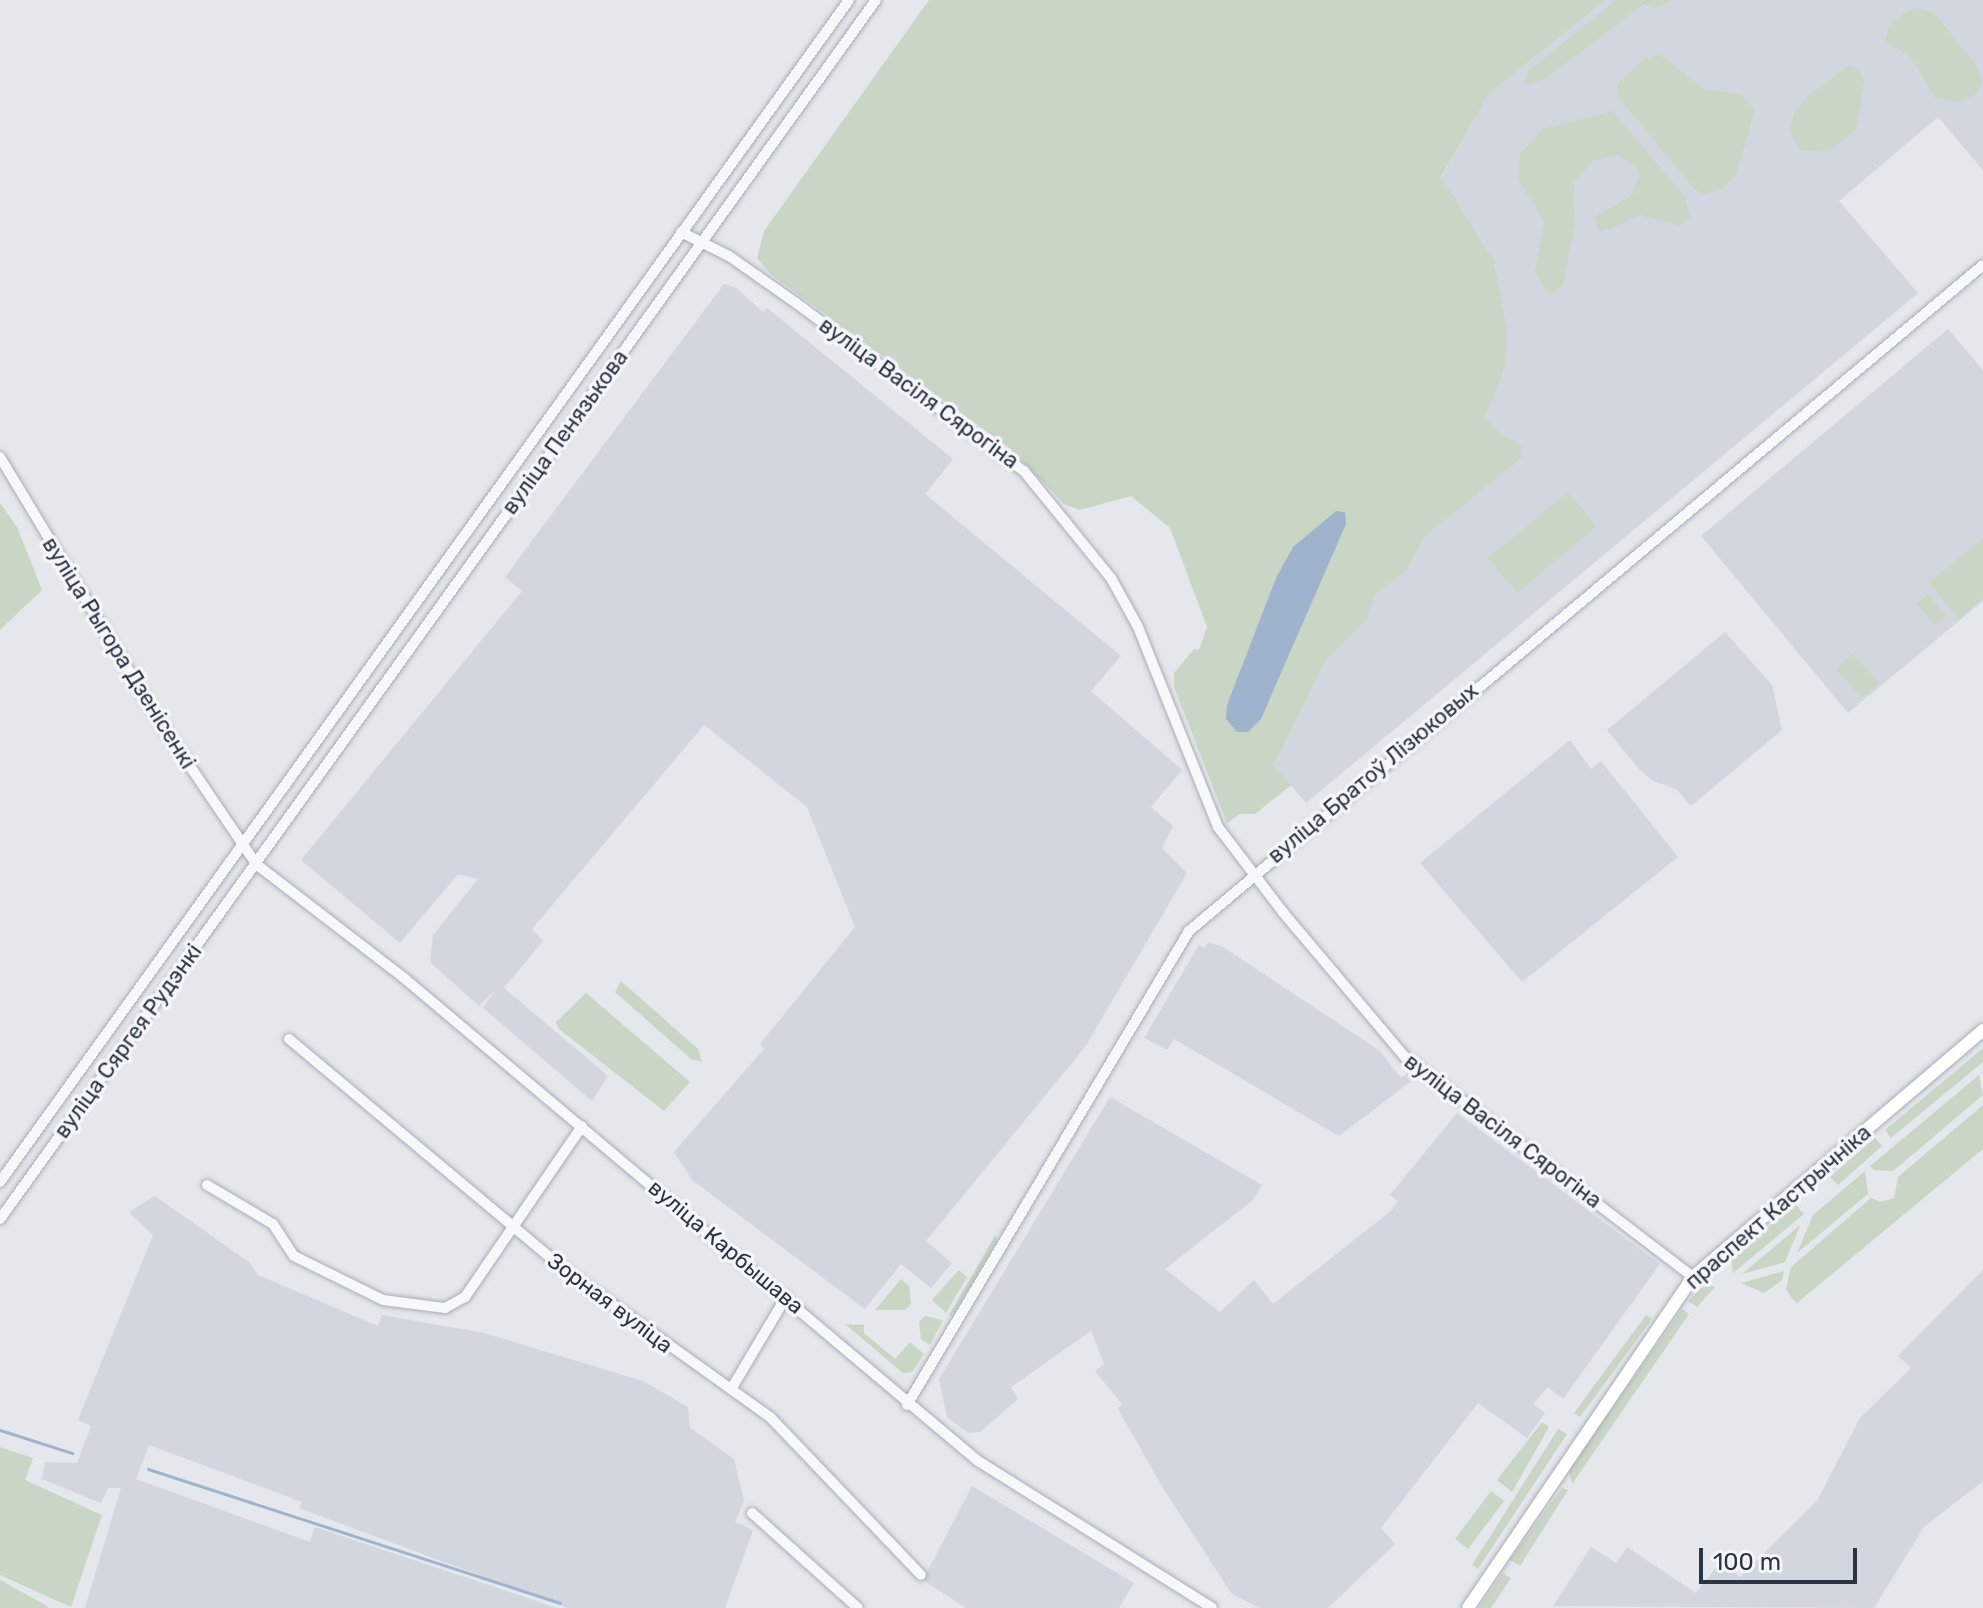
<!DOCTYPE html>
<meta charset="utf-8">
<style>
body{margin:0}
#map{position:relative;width:1983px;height:1608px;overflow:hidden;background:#e4e7ec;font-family:Rubik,sans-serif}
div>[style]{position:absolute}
.built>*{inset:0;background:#d2d6de}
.green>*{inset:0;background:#c9d6c5}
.water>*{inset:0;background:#9fb4cc}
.stream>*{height:3px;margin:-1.5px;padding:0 1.5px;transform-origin:1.5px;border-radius:1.5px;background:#9fb4cc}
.roads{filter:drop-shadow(0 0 2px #a9aeb7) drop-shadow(0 0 2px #a9aeb7)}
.minor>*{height:10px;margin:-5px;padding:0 5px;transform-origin:5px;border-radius:5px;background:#f7f8fa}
.major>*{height:12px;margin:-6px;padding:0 6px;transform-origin:6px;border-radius:6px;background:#fff}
span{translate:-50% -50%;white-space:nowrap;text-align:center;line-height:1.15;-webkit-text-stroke:7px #f4f6f9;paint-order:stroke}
.street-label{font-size:22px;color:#2b3445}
.scale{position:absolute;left:1699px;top:1548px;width:158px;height:36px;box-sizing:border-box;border:4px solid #2b3445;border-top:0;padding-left:10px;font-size:24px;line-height:28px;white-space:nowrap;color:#2b3445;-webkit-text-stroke:6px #f4f6f9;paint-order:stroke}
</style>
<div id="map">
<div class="built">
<div style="clip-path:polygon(1605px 0,1983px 0,1983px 170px,1938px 117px,1839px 201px,1918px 293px,1306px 803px,1274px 765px,1380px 547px,1441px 178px,1489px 94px)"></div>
<div style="clip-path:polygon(724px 284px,735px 287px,763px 312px,767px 308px,953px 459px,925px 494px,1121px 656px,1091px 691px,1182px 770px,1151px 807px,1173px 826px,1162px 848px,1187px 873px,1085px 1047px,926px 1241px,952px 1263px,931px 1288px,901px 1264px,865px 1309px,692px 1180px,674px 1152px,764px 1049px,760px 1044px,855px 927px,807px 807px,704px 725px,532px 929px,543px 941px,504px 988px,608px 1076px,592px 1101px,483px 1008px,495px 990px,479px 1006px,430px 962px,433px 935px,478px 879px,458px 874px,400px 943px,301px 860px,522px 591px,505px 577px)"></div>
<div style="clip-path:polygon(1948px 329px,1983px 370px,1983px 601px,1848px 713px,1701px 536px)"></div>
<div style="clip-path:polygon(1725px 632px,1772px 685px,1782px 730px,1691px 806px,1676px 789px,1653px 781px,1639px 769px,1607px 730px)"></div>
<div style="clip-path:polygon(1570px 740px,1591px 769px,1601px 761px,1678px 857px,1522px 982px,1420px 863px)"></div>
<div style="clip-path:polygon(1208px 942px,1223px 947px,1380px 1051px,1401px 1078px,1409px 1072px,1414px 1079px,1339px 1136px,1174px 1039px,1167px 1050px,1144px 1038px,1199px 945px,1205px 948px)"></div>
<div style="clip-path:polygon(1110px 1097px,1262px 1185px,1253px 1200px,1165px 1269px,1220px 1312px,1254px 1280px,1273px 1304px,1392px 1210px,1398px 1201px,1390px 1195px,1457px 1113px,1660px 1264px,1563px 1399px,1548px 1387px,1533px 1404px,1545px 1413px,1527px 1438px,1478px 1403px,1381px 1528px,1395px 1544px,1328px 1608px,1259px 1608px,1231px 1593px,1163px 1488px,1118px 1409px,1122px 1404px,1095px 1371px,1104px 1364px,1091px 1331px,1011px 1387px,1018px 1399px,980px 1432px,968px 1433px,947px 1417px,939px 1379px)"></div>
<div style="clip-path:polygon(155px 1196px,250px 1263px,258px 1275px,378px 1326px,382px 1315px,484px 1333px,643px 1381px,688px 1407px,690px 1428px,734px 1459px,744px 1501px,735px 1522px,753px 1530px,725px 1608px,567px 1608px,299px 1508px,302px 1502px,149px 1445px,136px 1479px,310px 1542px,315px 1527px,557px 1608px,85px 1608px,121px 1488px,108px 1488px,101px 1503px,42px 1479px,45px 1462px,77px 1463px,91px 1426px,78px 1420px,153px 1235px,129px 1212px)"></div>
<div style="clip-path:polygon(1983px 1270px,1983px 1481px,1924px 1527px,1874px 1608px,1553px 1606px,1591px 1547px,1616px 1563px,1627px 1547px,1696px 1593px,1720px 1562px,1740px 1577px,1817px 1501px,1860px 1418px,1911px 1368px,1898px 1356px)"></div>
<div style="clip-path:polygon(972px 1486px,1134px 1583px,1119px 1608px,966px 1608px,923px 1580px)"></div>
</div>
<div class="green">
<div style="clip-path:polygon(929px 0,1605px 0,1489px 94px,1441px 177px,1494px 261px,1507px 331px,1505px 368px,1485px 417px,1502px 435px,1521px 445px,1521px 458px,1425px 536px,1406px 570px,1374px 596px,1367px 620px,1326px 659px,1274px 765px,1291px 785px,1255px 814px,1240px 814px,1227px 823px,1174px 687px,1174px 673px,1194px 649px,1199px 650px,1207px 627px,1170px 528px,1131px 496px,1080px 510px,1064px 504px,1011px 449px,769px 273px,757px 258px,764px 231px)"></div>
<div style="clip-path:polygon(1616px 0,1673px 0,1654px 8px,1644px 4px,1547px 78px,1524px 86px,1528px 71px)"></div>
<div style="clip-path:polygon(1915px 8px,1934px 13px,1978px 68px,1982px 82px,1976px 95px,1955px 102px,1935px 97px,1910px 57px,1885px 41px,1890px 22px)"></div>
<div style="clip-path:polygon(1659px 54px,1704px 89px,1742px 95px,1755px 111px,1736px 175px,1721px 190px,1703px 194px,1694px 189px,1616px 94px,1618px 84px,1640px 62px)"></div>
<div style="clip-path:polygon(1849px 65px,1859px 69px,1864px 81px,1856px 129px,1829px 152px,1800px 150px,1790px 132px,1793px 114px,1809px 95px)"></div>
<div style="clip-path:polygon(1613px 111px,1686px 199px,1691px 218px,1679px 226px,1641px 215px,1599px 233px,1595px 217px,1633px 194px,1639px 178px,1636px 168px,1619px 155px,1595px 160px,1574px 182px,1575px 225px,1563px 285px,1555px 292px,1546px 291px,1535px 271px,1544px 221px,1518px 180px,1520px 154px,1543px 129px)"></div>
<div style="clip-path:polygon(1568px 492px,1596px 527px,1517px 593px,1488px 558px)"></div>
<div style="clip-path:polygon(0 503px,17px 527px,42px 590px,0 630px)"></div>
<div style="clip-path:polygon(1983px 538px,1983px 598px,1959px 619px,1929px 583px)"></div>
<div style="clip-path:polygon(1928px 594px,1946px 616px,1935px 625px,1916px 603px)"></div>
<div style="clip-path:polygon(1853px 654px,1879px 683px,1861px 698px,1836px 669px)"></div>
<div style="clip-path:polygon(621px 981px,698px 1049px,702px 1062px,691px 1059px,615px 992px)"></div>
<div style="clip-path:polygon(586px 993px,690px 1082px,664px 1111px,559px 1029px,556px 1022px)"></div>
<div style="clip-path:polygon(1983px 1048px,1983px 1062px,1891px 1138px,1885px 1130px)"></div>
<div style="clip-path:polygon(1979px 1075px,1983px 1095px,1893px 1171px,1874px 1170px,1870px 1166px)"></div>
<div style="clip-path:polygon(1983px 1105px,1983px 1149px,1797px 1303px,1791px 1297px,1786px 1289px,1791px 1267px,1871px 1198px,1880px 1202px,1894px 1198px,1898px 1177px)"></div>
<div style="clip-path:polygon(1875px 1138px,1882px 1146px,1838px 1185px,1830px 1177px)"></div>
<div style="clip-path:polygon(1865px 1171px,1868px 1194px,1797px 1253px,1813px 1215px)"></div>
<div style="clip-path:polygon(1796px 1205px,1804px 1214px,1733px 1273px,1731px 1258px)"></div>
<div style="clip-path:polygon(1800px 1226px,1785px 1262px,1742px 1274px,1799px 1226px)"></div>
<div style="clip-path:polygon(996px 1234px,997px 1242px,952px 1316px,949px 1315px)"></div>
<div style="clip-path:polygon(959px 1270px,967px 1277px,946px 1313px,932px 1300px)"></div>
<div style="clip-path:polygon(1784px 1271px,1782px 1280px,1764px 1293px,1741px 1283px)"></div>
<div style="clip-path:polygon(901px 1279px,909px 1286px,911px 1304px,905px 1310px,875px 1310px)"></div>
<div style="clip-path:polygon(1705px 1284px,1715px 1287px,1697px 1307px,1688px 1301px)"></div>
<div style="clip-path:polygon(1682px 1309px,1689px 1314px,1572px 1484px,1569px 1470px)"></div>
<div style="clip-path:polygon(1646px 1315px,1652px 1319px,1580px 1417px,1574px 1413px)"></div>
<div style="clip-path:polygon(925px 1316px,943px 1320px,930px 1345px,921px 1339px,919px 1322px)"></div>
<div style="clip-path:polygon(845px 1324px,864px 1325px,864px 1333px,895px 1359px,910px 1342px,924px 1354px,912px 1372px,903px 1373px)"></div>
<div style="clip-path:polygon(1542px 1422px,1549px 1427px,1512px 1492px,1497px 1480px)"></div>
<div style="clip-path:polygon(1558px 1429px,1567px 1434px,1478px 1569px,1472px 1565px)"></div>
<div style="clip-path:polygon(0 1447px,33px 1458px,25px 1480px,102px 1515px,71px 1607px,0 1575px)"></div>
<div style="clip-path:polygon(1562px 1488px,1568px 1490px,1520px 1566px,1510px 1560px)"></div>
<div style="clip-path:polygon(1491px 1491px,1504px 1501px,1468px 1549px,1455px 1539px)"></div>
<div style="clip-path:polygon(1503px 1573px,1511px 1578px,1491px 1608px,1479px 1608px)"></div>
<div style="clip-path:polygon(0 1580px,49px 1607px,48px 1608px,0 1608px)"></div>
</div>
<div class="water">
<div style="clip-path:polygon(1336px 511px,1345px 512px,1346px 524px,1261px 719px,1248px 732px,1237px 732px,1226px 719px,1227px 705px,1276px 578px,1293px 547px)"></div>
</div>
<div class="stream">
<div style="left:0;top:1430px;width:76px;rotate:17.7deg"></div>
<div style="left:148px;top:1469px;width:433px;rotate:18deg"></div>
</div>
<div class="roads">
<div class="minor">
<div style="left:681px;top:232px;width:54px;rotate:26.6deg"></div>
<div style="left:729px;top:256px;width:82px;rotate:35deg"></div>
<div style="left:796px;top:303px;width:283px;rotate:36.4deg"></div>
<div style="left:1024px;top:471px;width:138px;rotate:50.9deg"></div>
<div style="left:1111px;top:578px;width:56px;rotate:61.1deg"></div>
<div style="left:1138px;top:627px;width:215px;rotate:68.2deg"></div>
<div style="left:1218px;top:827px;width:106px;rotate:52.7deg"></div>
<div style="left:1282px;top:911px;width:189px;rotate:49.9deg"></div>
<div style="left:1404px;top:1056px;width:364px;rotate:37.4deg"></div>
<div style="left:0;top:457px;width:306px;rotate:58.9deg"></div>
<div style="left:158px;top:719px;width:175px;rotate:55.9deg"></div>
<div style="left:256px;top:864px;width:187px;rotate:37.6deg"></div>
<div style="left:404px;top:978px;width:750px;rotate:40.08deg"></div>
<div style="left:978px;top:1461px;width:276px;rotate:32.1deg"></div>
<div style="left:289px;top:1039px;width:361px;rotate:39.9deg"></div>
<div style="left:566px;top:1271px;width:252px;rotate:35.6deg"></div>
<div style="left:771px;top:1418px;width:217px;rotate:46.3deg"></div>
<div style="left:0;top:1182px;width:1455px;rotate:-54.31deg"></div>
<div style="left:207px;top:1185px;width:77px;rotate:30.6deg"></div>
<div style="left:273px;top:1224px;width:38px;rotate:57deg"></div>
<div style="left:294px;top:1256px;width:99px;rotate:26.3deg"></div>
<div style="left:383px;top:1300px;width:63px;rotate:7.4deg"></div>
<div style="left:445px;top:1308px;width:23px;rotate:-29deg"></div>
<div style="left:465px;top:1297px;width:207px;rotate:-55.6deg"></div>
<div style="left:0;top:1219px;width:1501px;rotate:-54.3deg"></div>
<div style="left:733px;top:1386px;width:104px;rotate:-59.2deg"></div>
<div style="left:907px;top:1405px;width:552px;rotate:-59.25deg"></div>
<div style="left:1189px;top:931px;width:1036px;rotate:-39.99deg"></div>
<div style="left:752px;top:1513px;width:142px;rotate:41.9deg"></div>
</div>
<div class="major">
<div style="left:1468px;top:1608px;width:400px;rotate:-55.8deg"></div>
<div style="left:1693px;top:1277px;width:381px;rotate:-40.4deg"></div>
</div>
</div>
<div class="street-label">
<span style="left:919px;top:393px;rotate:36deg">вуліца Васіля Сярогіна</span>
<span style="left:565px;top:432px;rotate:-54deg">вуліца Пенязькова</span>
<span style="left:119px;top:653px;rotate:58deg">вуліца Рыгора Дзенісенкі</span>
<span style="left:1373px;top:773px;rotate:-40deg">вуліца Братоў Лізюковых</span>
<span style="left:128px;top:1041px;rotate:-54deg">вуліца Сяргея Рудэнкі</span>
<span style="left:1503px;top:1131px;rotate:37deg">вуліца Васіля Сярогіна</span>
<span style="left:1778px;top:1207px;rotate:-41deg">праспект Кастрычніка</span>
<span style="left:726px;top:1247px;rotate:40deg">вуліца Карбышава</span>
<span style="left:610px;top:1303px;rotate:37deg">Зорная вуліца</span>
</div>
<div class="scale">100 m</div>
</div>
